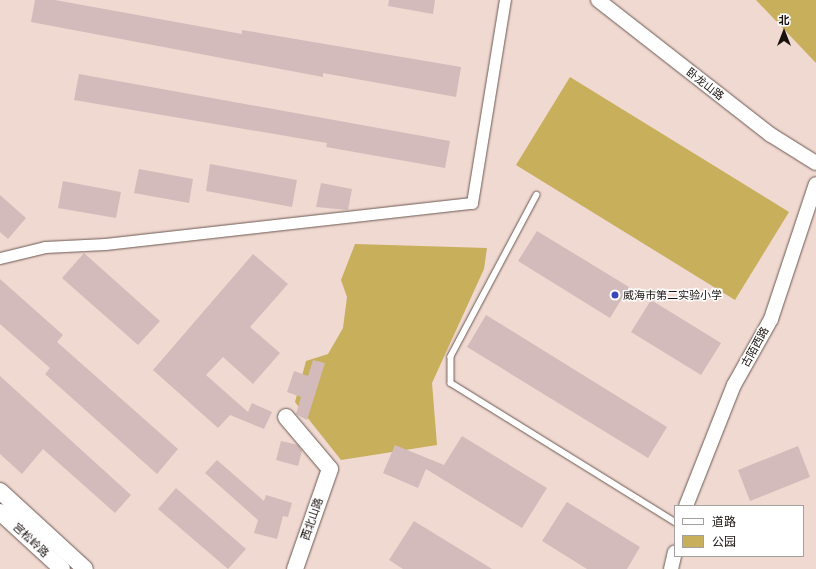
<!DOCTYPE html>
<meta charset="utf-8">
<style>
body{margin:0}
#map{position:relative;width:816px;height:569px;overflow:hidden;background:#f0d9d1;font-family:"Archivo Narrow","Noto Sans SC",sans-serif}
div>[style]{position:absolute}
.green>*{inset:0;background:#c7af5b}
.building>*{inset:0;background:#d3bbbb}
.roads{filter:drop-shadow(0 0 1px #6b5851) drop-shadow(0 0 1px #6b5851)}
.service>*{height:5.5px;margin:-2.75px;padding:0 2.75px;transform-origin:2.75px;border-radius:2.75px;background:#fff}
.minor>*{height:11px;margin:-5.5px;padding:0 5.5px;transform-origin:5.5px;border-radius:5.5px;background:#fff}
.tertiary>*{height:14px;margin:-7px;padding:0 7px;transform-origin:7px;border-radius:7px;background:#fff}
.secondary>*{height:16px;margin:-8px;padding:0 8px;transform-origin:8px;border-radius:8px;background:#fff}
.dots>*{width:11px;height:11px;translate:-50% -50%;box-sizing:border-box;border:2px solid #fff;border-radius:50%}
span{translate:-50% -50%;white-space:nowrap;text-align:center;line-height:1.15;-webkit-text-stroke:3px #fff;paint-order:stroke}
.street-label{font-size:11px;color:#19110e}
.poi-label{font-size:11px;color:#19110e}
.left{translate:0 -50%;text-align:left}
.legend{position:absolute;left:674px;top:505px;width:130px;height:52px;box-sizing:border-box;background:#fff;border:1px solid #a3a09f;margin:0;padding:5px 7px;list-style:none;font-size:12px;color:#19110e}
.legend li{display:flex;align-items:center;gap:8px;height:20px}
.legend b{width:20px;border:1px solid #a3a09f}
.north{position:absolute;left:764px;top:12px;width:40px;height:40px;-webkit-text-stroke:3px #fff;paint-order:stroke;rotate:0deg;font-size:11px;font-weight:700;line-height:16px;text-align:center;color:#19110e}
.north::after{content:'';display:block;margin:auto;width:14px;height:18px;background:#19110e;clip-path:polygon(50% 0,100% 100%,50% 72%,0 100%)}
</style>
<div id="map">
<div class="green">
<div style="clip-path:polygon(756px 0,816px 0,816px 63px)"></div>
<div style="clip-path:polygon(570px 77px,789px 212px,735px 300px,516px 165px)"></div>
<div style="clip-path:polygon(355px 244px,487px 248px,484px 269px,432px 383px,437px 445px,341px 460px,295px 402px,306px 361px,328px 354px,343px 328px,347px 297px,341px 280px)"></div>
</div>
<div class="building">
<div style="clip-path:polygon(35px 0,55px 0,242px 34px,242px 30px,461px 67px,456px 97px,323px 73px,323px 77px,31px 22px)"></div>
<div style="clip-path:polygon(389px 0,435px 0,433px 14px,388px 6px)"></div>
<div style="clip-path:polygon(79px 74px,450px 141px,445px 168px,326px 147px,327px 143px,74px 100px)"></div>
<div style="clip-path:polygon(210px 164px,297px 180px,292px 207px,206px 191px)"></div>
<div style="clip-path:polygon(139px 169px,193px 179px,189px 203px,134px 193px)"></div>
<div style="clip-path:polygon(63px 181px,121px 192px,116px 218px,58px 208px)"></div>
<div style="clip-path:polygon(321px 183px,352px 189px,348px 210px,316px 207px)"></div>
<div style="clip-path:polygon(0 195px,26px 218px,8px 239px,0 232px)"></div>
<div style="clip-path:polygon(537px 231px,629px 287px,610px 318px,518px 261px)"></div>
<div style="clip-path:polygon(84px 253px,160px 321px,138px 345px,62px 278px)"></div>
<div style="clip-path:polygon(253px 254px,288px 284px,250px 327px,280px 353px,253px 384px,223px 357px,206px 375px,248px 412px,252px 403px,272px 412px,264px 429px,230px 415px,218px 428px,153px 370px)"></div>
<div style="clip-path:polygon(0 279px,63px 335px,57px 342px,178px 449px,157px 474px,45px 374px,50px 368px,0 324px)"></div>
<div style="clip-path:polygon(651px 300px,721px 343px,701px 375px,631px 332px)"></div>
<div style="clip-path:polygon(486px 315px,667px 427px,648px 458px,467px 347px)"></div>
<div style="clip-path:polygon(313px 360px,325px 363px,307px 420px,296px 414px,301px 397px,287px 392px,294px 371px,308px 376px)"></div>
<div style="clip-path:polygon(0 376px,131px 495px,115px 513px,43px 449px,22px 474px,0 454px)"></div>
<div style="clip-path:polygon(462px 436px,547px 488px,522px 528px,426px 469px,418px 488px,383px 473px,395px 445px,444px 465px)"></div>
<div style="clip-path:polygon(281px 441px,298px 445px,302px 451px,298px 466px,276px 460px)"></div>
<div style="clip-path:polygon(798px 446px,810px 477px,750px 501px,738px 470px)"></div>
<div style="clip-path:polygon(217px 460px,264px 501px,266px 495px,292px 503px,288px 517px,283px 516px,277px 539px,254px 533px,258px 520px,205px 473px)"></div>
<div style="clip-path:polygon(176px 488px,246px 549px,228px 569px,158px 509px)"></div>
<div style="clip-path:polygon(567px 502px,640px 547px,627px 569px,587px 569px,542px 541px)"></div>
<div style="clip-path:polygon(414px 521px,492px 569px,403px 569px,389px 560px)"></div>
</div>
<div class="roads">
<div class="service">
<div style="left:537px;top:195px;width:183px;rotate:118deg"></div>
<div style="left:451px;top:357px;width:26px;rotate:90deg"></div>
<div style="left:451px;top:383px;width:264px;rotate:31.8deg"></div>
</div>
<div class="minor">
<div style="left:0;top:258px;width:46px;rotate:-13.7deg"></div>
<div style="left:45px;top:247px;width:60px;rotate:-2.9deg"></div>
<div style="left:105px;top:244px;width:369px;rotate:-6.4deg"></div>
<div style="left:472px;top:203px;width:206px;rotate:-80.8deg"></div>
</div>
<div class="tertiary">
<div style="left:598px;top:0;width:219px;rotate:38deg"></div>
<div style="left:771px;top:135px;width:53px;rotate:31.9deg"></div>
<div style="left:686px;top:506px;width:130px;rotate:-68.4deg"></div>
<div style="left:734px;top:385px;width:76px;rotate:-60.7deg"></div>
<div style="left:771px;top:319px;width:142px;rotate:-71.6deg"></div>
<div style="left:671px;top:569px;width:17px;rotate:-77deg"></div>
</div>
<div class="secondary">
<div style="left:286px;top:417px;width:68px;rotate:49.8deg"></div>
<div style="left:330px;top:469px;width:106px;rotate:109.3deg"></div>
<div style="left:0;top:491px;width:115px;rotate:42.5deg"></div>
<div style="left:0;top:512px;width:84px;rotate:42.6deg"></div>
</div>
</div>
<div class="dots">
<div style="left:615px;top:295px;background:#3a46b9"></div>
</div>
<div class="street-label">
<span style="left:705px;top:84px;rotate:38deg">卧龙山路</span>
<span style="left:755px;top:347px;rotate:-61deg">古陌西路</span>
<span style="left:312px;top:519px;rotate:-71deg">西北山路</span>
<span style="left:31px;top:540px;rotate:43deg">宫松岭路</span>
</div>
<div class="poi-label">
<span class="left" style="left:623px;top:295px">威海市第二实验小学</span>
</div>
<ul class="legend">
<li><b style="height:5px;background:#fff"></b>道路</li>
<li><b style="height:11px;background:#c7af5b"></b>公园</li>
</ul>
<div class="north">北</div>
</div>
